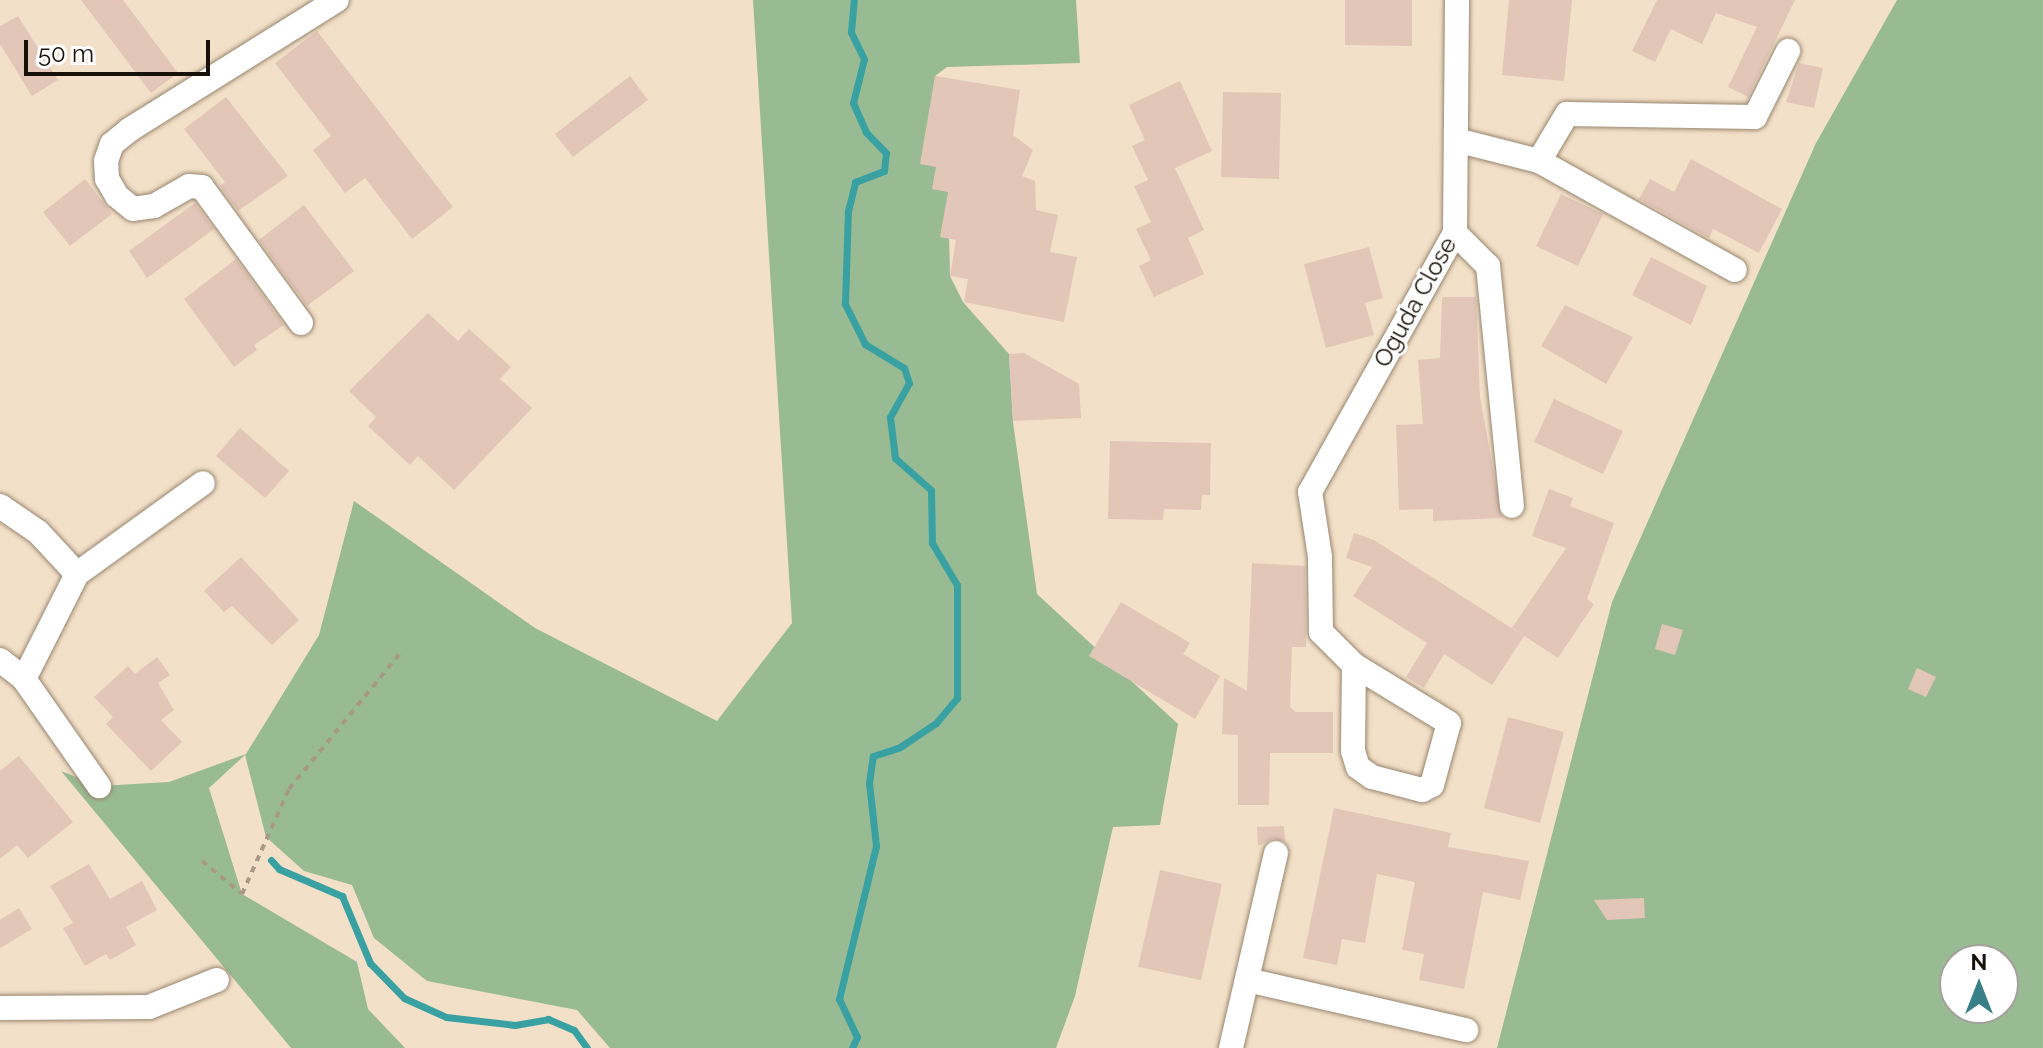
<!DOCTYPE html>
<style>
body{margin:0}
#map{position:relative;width:2043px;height:1048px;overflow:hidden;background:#f3e0c8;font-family:Raleway,sans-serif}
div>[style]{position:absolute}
.green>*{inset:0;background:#99bb93}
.stream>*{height:7px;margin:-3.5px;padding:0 3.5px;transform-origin:3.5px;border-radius:3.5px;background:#39a1a2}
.building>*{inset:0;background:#e2c6b8}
.path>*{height:4px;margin-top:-2px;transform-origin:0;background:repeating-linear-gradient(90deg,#a89987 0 6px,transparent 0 12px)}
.roads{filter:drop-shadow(0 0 2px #988671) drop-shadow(0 0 2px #988671)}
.minor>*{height:24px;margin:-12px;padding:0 12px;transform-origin:12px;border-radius:12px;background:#fff}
span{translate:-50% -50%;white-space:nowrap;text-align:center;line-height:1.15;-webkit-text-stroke:6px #fff;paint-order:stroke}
.street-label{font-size:24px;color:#181109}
.north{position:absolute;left:1939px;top:944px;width:80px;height:80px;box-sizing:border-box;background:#fff;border:2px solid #a3a09d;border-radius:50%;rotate:0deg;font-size:22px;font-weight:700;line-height:32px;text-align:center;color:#181109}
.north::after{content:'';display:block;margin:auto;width:28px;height:36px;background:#387f88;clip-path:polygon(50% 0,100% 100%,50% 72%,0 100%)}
.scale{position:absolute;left:24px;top:40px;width:186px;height:36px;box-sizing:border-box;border:4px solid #181109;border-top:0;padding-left:10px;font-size:24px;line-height:28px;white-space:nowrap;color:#181109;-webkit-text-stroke:6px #fff;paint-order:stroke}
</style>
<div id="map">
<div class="green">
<div style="clip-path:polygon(753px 0,1076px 0,1080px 63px,947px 67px,935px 76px,936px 167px,948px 192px,950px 276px,963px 302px,1009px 354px,1013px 422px,1037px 594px,1178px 724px,1160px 825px,1113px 827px,1075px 996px,1056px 1048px,610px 1048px,577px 1010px,427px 981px,374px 938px,352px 885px,304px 871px,266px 837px,245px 755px,209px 788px,242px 894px,357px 962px,368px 1009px,405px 1048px,291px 1048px,61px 771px,99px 786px,169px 782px,246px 754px,319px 635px,354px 501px,535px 628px,717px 721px,792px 623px)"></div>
<div style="clip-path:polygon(evenodd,1897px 0,2043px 0,2043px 1048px,1497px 1048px,1612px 602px,1816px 143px,1897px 0,1955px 960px,2003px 960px,2003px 1008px,1955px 1008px,1955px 960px)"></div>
</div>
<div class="stream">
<div style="left:271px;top:860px;width:12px;rotate:48deg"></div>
<div style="left:279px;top:869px;width:69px;rotate:23.2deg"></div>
<div style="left:342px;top:896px;width:73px;rotate:67.3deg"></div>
<div style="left:370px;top:963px;width:49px;rotate:45.8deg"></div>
<div style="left:404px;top:998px;width:46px;rotate:24.3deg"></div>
<div style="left:446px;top:1017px;width:69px;rotate:6.6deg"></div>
<div style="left:515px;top:1025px;width:34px;rotate:-10deg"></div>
<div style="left:548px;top:1019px;width:28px;rotate:23deg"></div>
<div style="left:574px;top:1030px;width:22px;rotate:54deg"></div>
<div style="left:852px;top:1048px;width:12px;rotate:-66deg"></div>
<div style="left:857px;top:1037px;width:42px;rotate:-115.3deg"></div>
<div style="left:839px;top:999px;width:157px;rotate:-76.4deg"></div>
<div style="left:876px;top:846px;width:63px;rotate:-96.3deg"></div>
<div style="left:869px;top:783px;width:27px;rotate:-82deg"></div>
<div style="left:873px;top:756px;width:28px;rotate:-18deg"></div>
<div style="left:900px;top:747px;width:43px;rotate:-33.7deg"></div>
<div style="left:936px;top:723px;width:33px;rotate:-50deg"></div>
<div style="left:957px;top:698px;width:113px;rotate:-90deg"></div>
<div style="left:957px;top:585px;width:49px;rotate:-120.8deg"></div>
<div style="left:932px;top:543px;width:53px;rotate:-91.1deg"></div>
<div style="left:931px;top:490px;width:48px;rotate:-138.4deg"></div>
<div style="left:895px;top:458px;width:41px;rotate:-97deg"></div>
<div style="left:890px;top:417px;width:39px;rotate:-61deg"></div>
<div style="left:909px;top:383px;width:16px;rotate:-108deg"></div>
<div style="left:904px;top:368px;width:46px;rotate:-148.4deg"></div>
<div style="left:865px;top:344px;width:45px;rotate:-116.6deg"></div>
<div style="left:845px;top:304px;width:93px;rotate:-88.2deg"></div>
<div style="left:848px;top:211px;width:30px;rotate:-76deg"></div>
<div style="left:855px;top:182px;width:31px;rotate:-21deg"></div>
<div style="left:884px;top:171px;width:18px;rotate:-84deg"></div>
<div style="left:886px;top:153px;width:29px;rotate:-134deg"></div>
<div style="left:866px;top:132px;width:32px;rotate:-114deg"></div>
<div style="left:853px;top:103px;width:45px;rotate:-76deg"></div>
<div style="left:864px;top:59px;width:30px;rotate:-116deg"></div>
<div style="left:851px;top:32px;width:32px;rotate:-85deg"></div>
</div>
<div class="building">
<div style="clip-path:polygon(81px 0,123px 0,178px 73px,151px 93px)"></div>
<div style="clip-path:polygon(1345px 0,1412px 0,1412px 46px,1345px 45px)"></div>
<div style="clip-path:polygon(1509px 0,1572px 0,1564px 81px,1502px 75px)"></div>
<div style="clip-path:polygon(1657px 0,1795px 0,1748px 97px,1728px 87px,1757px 27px,1716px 13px,1702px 44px,1671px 29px,1655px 62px,1632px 51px)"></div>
<div style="clip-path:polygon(18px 16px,58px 80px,32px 96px,0 44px,0 26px)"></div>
<div style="clip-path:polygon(317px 31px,453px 207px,412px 239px,365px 178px,345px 193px,313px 150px,331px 136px,275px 63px)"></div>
<div style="clip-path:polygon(1799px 63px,1823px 68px,1814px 108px,1786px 102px)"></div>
<div style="clip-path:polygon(630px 76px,648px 100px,573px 157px,555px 134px)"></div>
<div style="clip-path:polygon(935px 76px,1020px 90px,1013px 135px,1033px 150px,1022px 176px,1035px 181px,1036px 210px,1058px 215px,1050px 252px,1077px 257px,1064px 322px,964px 302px,968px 279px,950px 276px,956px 240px,940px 237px,948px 192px,932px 189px,936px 167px,920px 164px)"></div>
<div style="clip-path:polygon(1180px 81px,1212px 151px,1175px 168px,1204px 230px,1188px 238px,1204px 274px,1154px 297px,1139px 266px,1151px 260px,1136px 229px,1151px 222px,1134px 186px,1148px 180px,1132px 146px,1145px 140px,1129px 105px)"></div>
<div style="clip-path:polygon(1223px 92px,1281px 93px,1279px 179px,1221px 177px)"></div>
<div style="clip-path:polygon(226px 97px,288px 176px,238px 211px,220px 186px,225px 182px,184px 129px)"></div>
<div style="clip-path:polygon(1691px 159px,1782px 209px,1759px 253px,1713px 229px,1709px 238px,1639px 199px,1650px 179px,1674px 192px)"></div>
<div style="clip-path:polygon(85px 179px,112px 214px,70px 246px,43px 212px)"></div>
<div style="clip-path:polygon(1561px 194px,1603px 214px,1578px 266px,1536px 246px)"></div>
<div style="clip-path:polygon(195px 203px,214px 229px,147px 278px,129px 251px)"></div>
<div style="clip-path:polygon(304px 205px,354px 271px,307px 306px,259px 240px)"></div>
<div style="clip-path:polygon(1369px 247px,1383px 298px,1365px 303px,1374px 335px,1326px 348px,1304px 264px)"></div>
<div style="clip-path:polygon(1651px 257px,1707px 286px,1691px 325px,1632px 295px)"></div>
<div style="clip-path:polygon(236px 259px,284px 325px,254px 345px,257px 350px,234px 367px,184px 299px)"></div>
<div style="clip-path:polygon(1442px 297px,1476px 297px,1480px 397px,1502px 518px,1433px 521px,1433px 509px,1399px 510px,1396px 425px,1423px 424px,1418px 360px,1440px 358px)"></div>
<div style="clip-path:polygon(1565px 305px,1633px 337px,1606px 384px,1541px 346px)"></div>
<div style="clip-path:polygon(428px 313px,458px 341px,469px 329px,511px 367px,500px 379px,532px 408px,454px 490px,418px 456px,410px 465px,368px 426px,376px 417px,349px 391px)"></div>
<div style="clip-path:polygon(1024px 353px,1079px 384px,1081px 418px,1013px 421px,1009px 354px)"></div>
<div style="clip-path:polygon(1554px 399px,1623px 431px,1603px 474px,1534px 442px)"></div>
<div style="clip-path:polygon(240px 428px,289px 471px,265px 498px,216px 456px)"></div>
<div style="clip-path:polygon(1110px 441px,1211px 443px,1210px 495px,1202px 495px,1201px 510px,1164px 509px,1163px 520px,1108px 519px)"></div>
<div style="clip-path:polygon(1549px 489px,1573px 498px,1570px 506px,1614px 523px,1587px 599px,1594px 604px,1558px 658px,1512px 628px,1566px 548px,1532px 536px)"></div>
<div style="clip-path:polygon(1354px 533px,1374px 540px,1524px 636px,1492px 685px,1444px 654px,1424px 688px,1406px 677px,1427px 643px,1353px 596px,1372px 567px,1346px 558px)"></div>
<div style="clip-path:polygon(241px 557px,299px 620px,272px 645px,232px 606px,224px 612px,204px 591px)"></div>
<div style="clip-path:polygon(1252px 563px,1305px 566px,1306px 647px,1292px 647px,1290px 707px,1296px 712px,1333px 712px,1333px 753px,1270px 753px,1269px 805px,1238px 805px,1238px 735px,1222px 734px,1224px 678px,1247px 691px)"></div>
<div style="clip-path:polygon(1121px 602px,1190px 643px,1183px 654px,1220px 676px,1195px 719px,1089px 656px)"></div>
<div style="clip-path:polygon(1662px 624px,1683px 630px,1675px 655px,1655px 649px)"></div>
<div style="clip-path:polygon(157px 657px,170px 675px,158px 683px,174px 710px,161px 720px,182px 742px,151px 771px,106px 724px,113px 717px,94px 697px,128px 666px,135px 674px)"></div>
<div style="clip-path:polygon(1917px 668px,1936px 677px,1926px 697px,1908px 689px)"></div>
<div style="clip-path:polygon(1508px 717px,1564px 732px,1540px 823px,1484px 808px)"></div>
<div style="clip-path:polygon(19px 756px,73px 822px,28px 858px,17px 845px,0 859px,0 771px)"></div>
<div style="clip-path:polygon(1334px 808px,1451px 833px,1448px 847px,1529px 861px,1520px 900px,1483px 892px,1464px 989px,1419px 980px,1424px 954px,1402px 950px,1415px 882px,1377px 874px,1365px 943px,1342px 939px,1337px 965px,1303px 958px)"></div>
<div style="clip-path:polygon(1284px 826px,1285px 841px,1272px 839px,1258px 846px,1257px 827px)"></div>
<div style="clip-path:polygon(89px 864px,110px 899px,142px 881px,157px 910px,126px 927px,136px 945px,110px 960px,106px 954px,85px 966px,63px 928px,73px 923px,50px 886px)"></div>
<div style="clip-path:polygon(1160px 870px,1222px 884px,1201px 980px,1138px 967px)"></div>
<div style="clip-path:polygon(1644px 898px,1645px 918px,1607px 920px,1594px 900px)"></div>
<div style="clip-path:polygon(19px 908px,32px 929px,0 948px,0 920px)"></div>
</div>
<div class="path">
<div style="left:202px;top:861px;width:52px;rotate:39.5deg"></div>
<div style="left:242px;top:894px;width:115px;rotate:-65.9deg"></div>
<div style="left:289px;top:789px;width:177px;rotate:-50.7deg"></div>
</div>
<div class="roads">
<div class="minor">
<div style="left:1456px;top:140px;width:86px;rotate:14.2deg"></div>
<div style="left:1539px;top:161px;width:224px;rotate:29.1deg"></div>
<div style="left:1539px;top:161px;width:55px;rotate:-59.2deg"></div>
<div style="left:1567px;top:114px;width:188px;rotate:0.9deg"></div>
<div style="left:1755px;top:117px;width:74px;rotate:-63.4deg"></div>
<div style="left:1455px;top:233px;width:47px;rotate:45deg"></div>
<div style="left:1488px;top:266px;width:241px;rotate:84.3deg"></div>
<div style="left:301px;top:323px;width:168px;rotate:-126.1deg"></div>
<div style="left:202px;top:187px;width:13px;rotate:-176deg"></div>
<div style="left:189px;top:186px;width:40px;rotate:150.3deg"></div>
<div style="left:154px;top:206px;width:21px;rotate:172deg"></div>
<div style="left:133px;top:209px;width:21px;rotate:-141deg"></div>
<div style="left:117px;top:196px;width:20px;rotate:-120deg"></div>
<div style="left:107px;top:179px;width:18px;rotate:-93deg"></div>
<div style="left:106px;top:161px;width:18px;rotate:-71deg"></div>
<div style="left:112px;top:144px;width:22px;rotate:-39deg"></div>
<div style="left:129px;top:130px;width:245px;rotate:-32deg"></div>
<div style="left:0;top:506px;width:46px;rotate:34.4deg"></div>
<div style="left:38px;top:532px;width:57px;rotate:47.1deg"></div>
<div style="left:0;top:660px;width:31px;rotate:38deg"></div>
<div style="left:24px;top:679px;width:131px;rotate:55deg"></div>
<div style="left:1354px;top:665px;width:86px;rotate:90.7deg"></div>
<div style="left:1353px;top:751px;width:17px;rotate:73deg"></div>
<div style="left:1358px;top:767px;width:17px;rotate:36deg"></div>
<div style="left:1372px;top:777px;width:52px;rotate:14.6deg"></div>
<div style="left:1422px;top:790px;width:11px;rotate:-27deg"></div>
<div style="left:1432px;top:785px;width:64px;rotate:-74.7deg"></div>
<div style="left:1449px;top:723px;width:111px;rotate:-148.6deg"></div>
<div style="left:1354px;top:665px;width:47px;rotate:-135deg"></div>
<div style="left:1321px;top:632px;width:75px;rotate:-90.8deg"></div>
<div style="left:1320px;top:557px;width:66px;rotate:-98.7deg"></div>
<div style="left:1310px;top:492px;width:297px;rotate:-60.8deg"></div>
<div style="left:1455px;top:233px;width:233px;rotate:-89.5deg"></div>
<div style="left:24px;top:679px;width:118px;rotate:-63.2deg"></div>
<div style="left:77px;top:574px;width:155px;rotate:-35.8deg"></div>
<div style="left:1247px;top:980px;width:225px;rotate:12.9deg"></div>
<div style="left:0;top:1008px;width:149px;rotate:-0.4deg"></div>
<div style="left:149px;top:1007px;width:73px;rotate:-21.7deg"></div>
<div style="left:1231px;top:1048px;width:200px;rotate:-77deg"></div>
</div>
</div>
<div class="street-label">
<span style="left:1415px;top:302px;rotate:-61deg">Oguda Close</span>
</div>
<div class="north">N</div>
<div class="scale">50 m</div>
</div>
